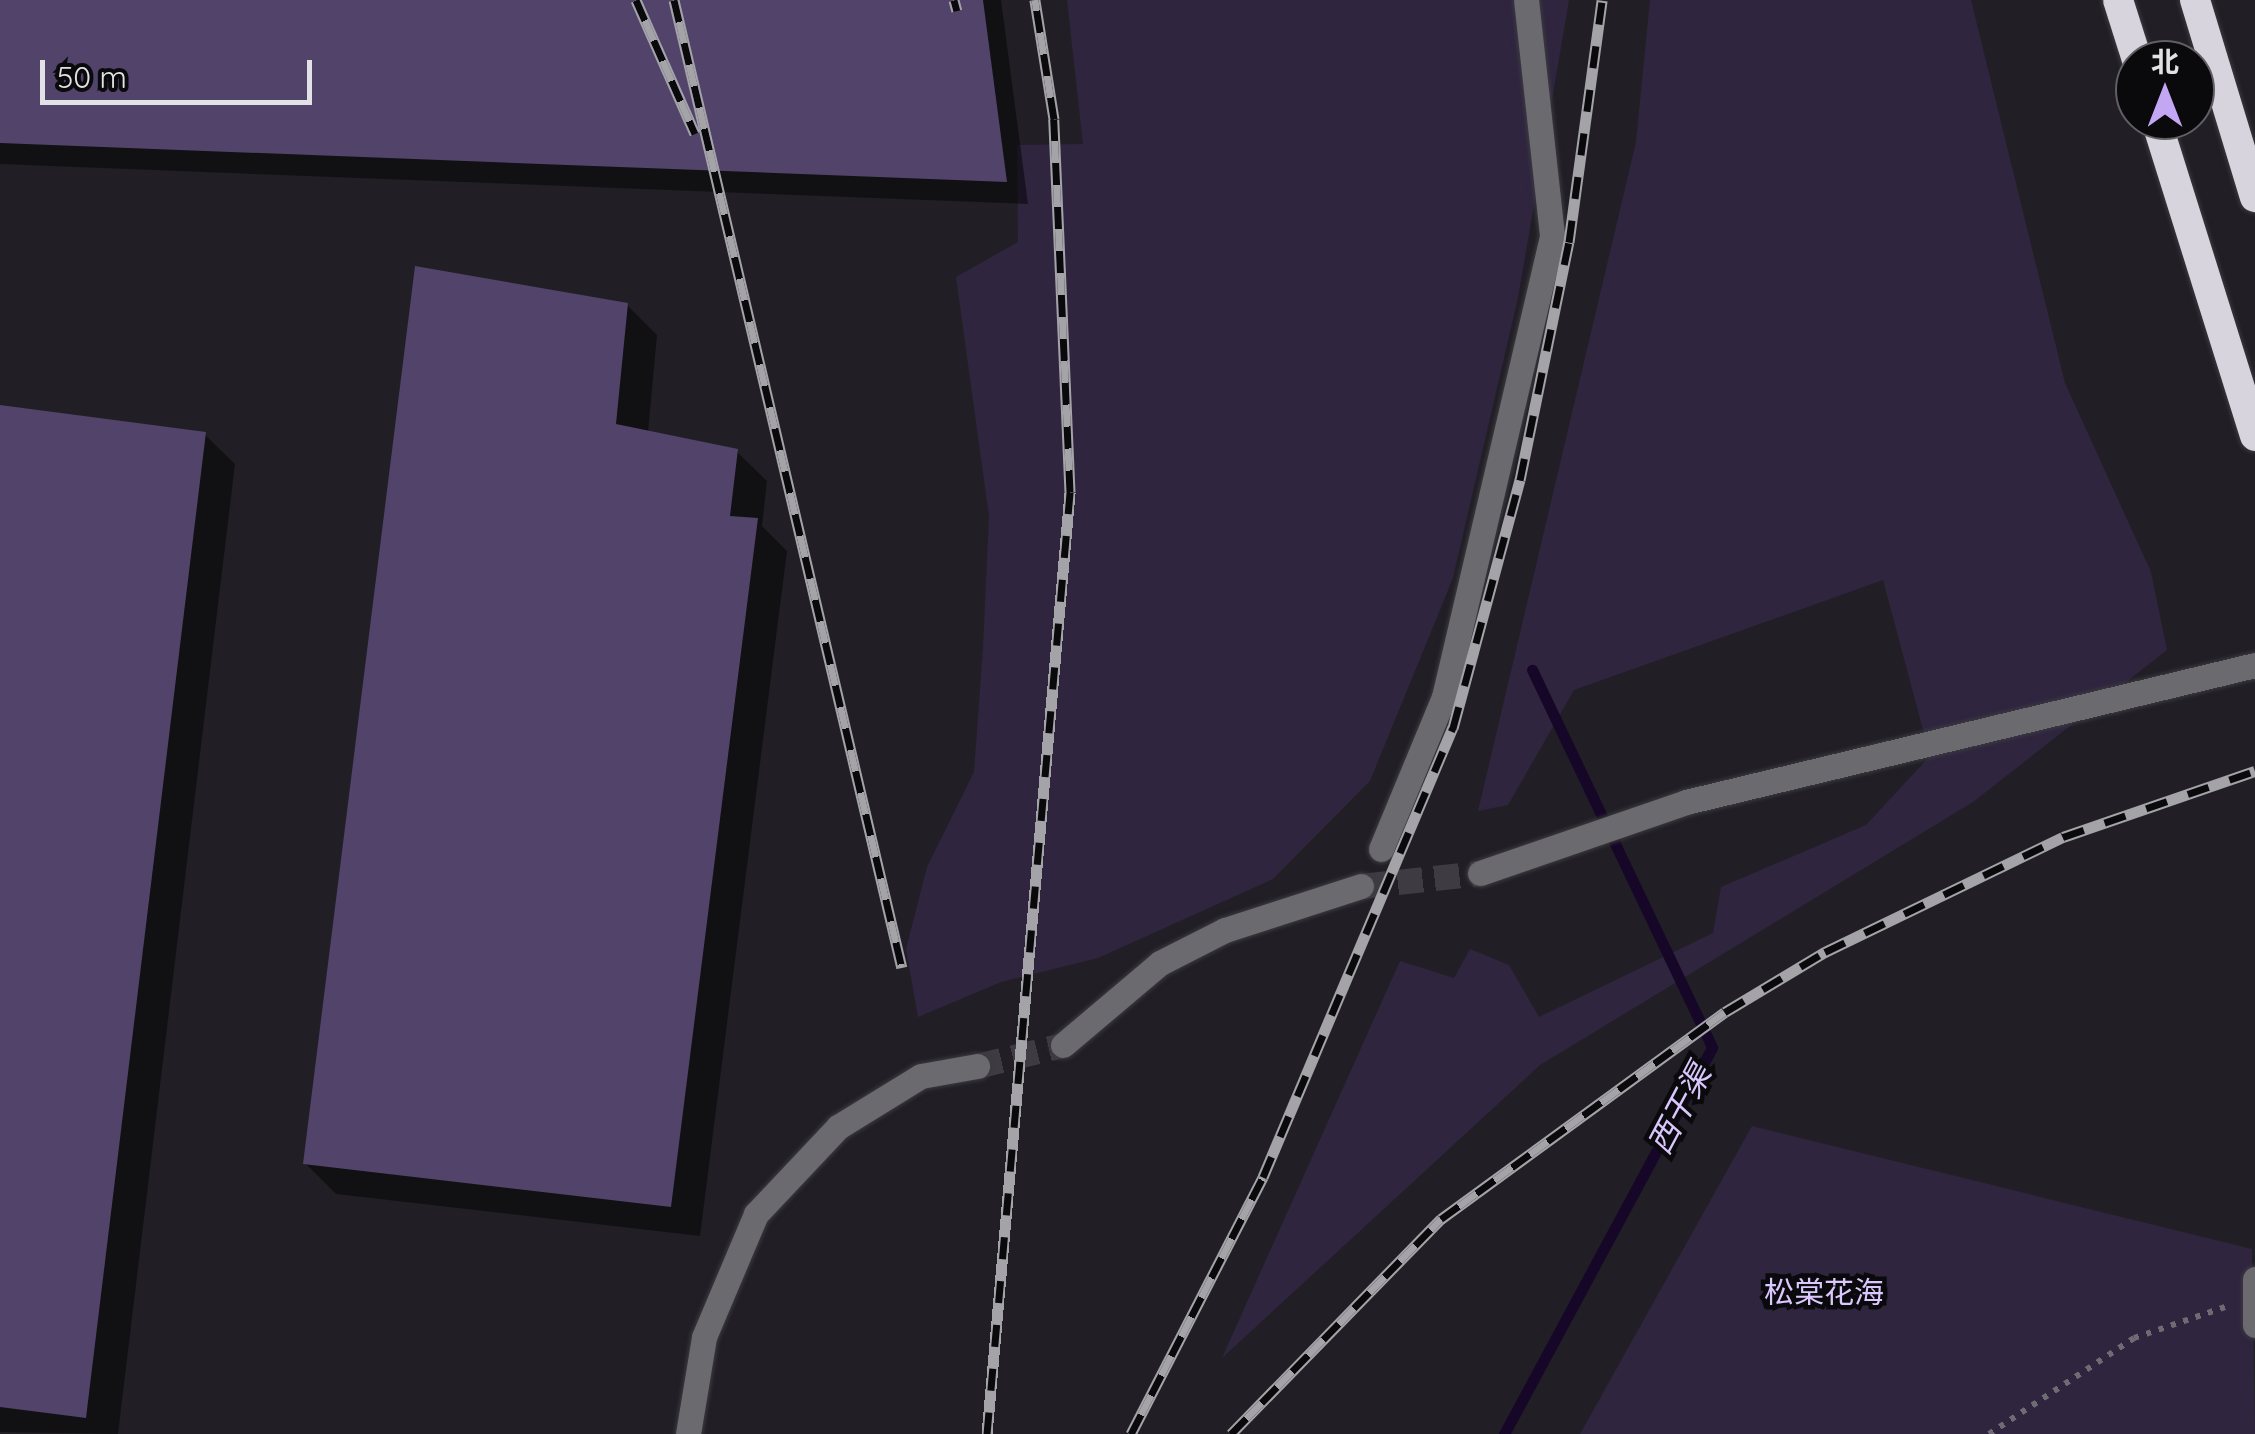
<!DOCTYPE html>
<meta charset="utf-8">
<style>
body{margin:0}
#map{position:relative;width:2255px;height:1434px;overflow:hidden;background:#211f25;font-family:Quicksand,"Noto Sans SC",sans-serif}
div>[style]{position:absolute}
.green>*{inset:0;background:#2f253f}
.shadow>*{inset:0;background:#0007}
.stream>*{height:11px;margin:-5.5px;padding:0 5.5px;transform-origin:5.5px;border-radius:5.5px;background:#160728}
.building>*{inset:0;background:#514369}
.minor-tunnel>*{height:25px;margin-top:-12.5px;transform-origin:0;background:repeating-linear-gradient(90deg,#3e3c42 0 25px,transparent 0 37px)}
.path>*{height:6px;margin-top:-3px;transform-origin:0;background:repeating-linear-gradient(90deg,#6e6c72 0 5px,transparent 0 13px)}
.roads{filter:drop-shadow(0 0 2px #3c3a40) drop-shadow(0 0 2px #3c3a40)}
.minor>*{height:25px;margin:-12.5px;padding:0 12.5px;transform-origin:12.5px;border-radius:12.5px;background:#6b6a6e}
.highway>*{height:30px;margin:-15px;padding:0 15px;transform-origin:15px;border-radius:15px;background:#d7d4dd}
.rail>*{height:11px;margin-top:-5.5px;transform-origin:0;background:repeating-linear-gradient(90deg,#0a090c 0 22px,#a4a3a8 0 44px);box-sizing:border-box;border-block:2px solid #a4a3a8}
span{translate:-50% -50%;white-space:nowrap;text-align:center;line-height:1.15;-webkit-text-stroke:9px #0a090c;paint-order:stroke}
.park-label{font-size:30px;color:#dac7fd}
.water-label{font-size:32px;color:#d9c6fc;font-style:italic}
.north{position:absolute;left:2115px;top:40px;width:100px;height:100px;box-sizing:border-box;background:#0a090c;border:2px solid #605f63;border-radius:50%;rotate:0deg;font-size:28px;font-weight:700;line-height:40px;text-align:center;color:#e2e1e5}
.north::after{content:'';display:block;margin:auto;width:35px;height:45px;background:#c3a7f2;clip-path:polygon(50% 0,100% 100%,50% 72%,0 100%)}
.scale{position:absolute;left:40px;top:60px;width:272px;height:45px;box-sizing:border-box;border:5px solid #e2e1e5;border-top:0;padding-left:12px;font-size:30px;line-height:35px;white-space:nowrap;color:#e2e1e5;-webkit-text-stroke:8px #0a090c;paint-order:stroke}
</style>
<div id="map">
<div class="green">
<div style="clip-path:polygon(1067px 0,1569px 0,1518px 298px,1453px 578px,1370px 781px,1273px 879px,1098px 958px,1001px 982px,918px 1017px,906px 949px,927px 867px,974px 772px,983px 648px,989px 516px,956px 277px,1018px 242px,1017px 145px,1083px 144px)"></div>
<div style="clip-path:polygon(1650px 0,1971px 0,2065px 383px,2151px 572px,2167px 650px,1973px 802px,1540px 1065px,1222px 1358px,1400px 961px,1454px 978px,1470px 949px,1509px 965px,1539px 1017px,1713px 933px,1721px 887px,1866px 825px,1930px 756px,1883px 580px,1574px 690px,1508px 805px,1478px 811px,1636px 142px)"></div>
<div style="clip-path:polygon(1752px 1126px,2252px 1249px,2255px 1434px,1580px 1434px)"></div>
</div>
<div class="shadow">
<div style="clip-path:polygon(0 0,1001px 0,1028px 204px,0 164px)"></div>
<div style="clip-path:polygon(627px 305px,657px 335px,648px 433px,736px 451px,767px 481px,762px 526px,787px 551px,700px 1236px,336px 1194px,306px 1164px)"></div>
<div style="clip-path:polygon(0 408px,204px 434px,235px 464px,118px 1434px,0 1432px)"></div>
</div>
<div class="stream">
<div style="left:1504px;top:1434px;width:439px;rotate:-61.7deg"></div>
<div style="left:1712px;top:1047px;width:418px;rotate:-115.5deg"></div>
</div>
<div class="building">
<div style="clip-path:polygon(0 0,983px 0,1007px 182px,0 143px)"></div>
<div style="clip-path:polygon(415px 266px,628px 303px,616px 424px,738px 449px,730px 516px,758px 518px,671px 1207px,303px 1164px)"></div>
<div style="clip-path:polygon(0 405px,206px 432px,86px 1418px,0 1407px)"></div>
</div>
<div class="minor-tunnel">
<div style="left:1361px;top:886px;width:120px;rotate:-6.2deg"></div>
<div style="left:977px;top:1066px;width:89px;rotate:-13.7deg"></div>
</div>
<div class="path">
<div style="left:1989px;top:1434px;width:174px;rotate:-33.5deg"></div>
<div style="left:2134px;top:1338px;width:99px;rotate:-18.8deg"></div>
</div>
<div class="roads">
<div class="minor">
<div style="left:1381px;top:849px;width:165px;rotate:-67.5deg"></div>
<div style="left:1444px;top:697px;width:474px;rotate:-76.8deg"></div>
<div style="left:1552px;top:235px;width:236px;rotate:-96.3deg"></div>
<div style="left:1480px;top:873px;width:218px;rotate:-19deg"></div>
<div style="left:1686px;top:802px;width:585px;rotate:-13.54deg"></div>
<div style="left:1063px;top:1045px;width:127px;rotate:-40.2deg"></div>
<div style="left:1160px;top:963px;width:73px;rotate:-26.9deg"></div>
<div style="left:1225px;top:930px;width:143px;rotate:-17.9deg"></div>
<div style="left:2255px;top:1279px;width:46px;rotate:90deg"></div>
<div style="left:688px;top:1434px;width:98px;rotate:-80.6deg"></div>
<div style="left:704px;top:1337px;width:134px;rotate:-67.1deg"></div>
<div style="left:756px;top:1214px;width:120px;rotate:-46.7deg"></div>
<div style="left:838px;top:1127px;width:97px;rotate:-31.6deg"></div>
<div style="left:921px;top:1076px;width:57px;rotate:-10.1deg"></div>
</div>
<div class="highway">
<div style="left:2118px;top:0;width:63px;rotate:72.4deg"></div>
<div style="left:2195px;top:0;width:206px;rotate:73.1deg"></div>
<div style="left:2156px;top:120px;width:331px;rotate:72.6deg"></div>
</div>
</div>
<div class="rail">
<div style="left:636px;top:0;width:146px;rotate:66.2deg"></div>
<div style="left:674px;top:0;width:994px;rotate:76.75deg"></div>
<div style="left:954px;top:0;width:11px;rotate:75deg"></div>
<div style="left:987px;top:1434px;width:946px;rotate:-84.96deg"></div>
<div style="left:1070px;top:492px;width:373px;rotate:-92.5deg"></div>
<div style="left:1054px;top:119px;width:121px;rotate:-99.1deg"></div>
<div style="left:1131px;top:1434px;width:289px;rotate:-62.8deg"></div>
<div style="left:1263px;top:1177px;width:488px;rotate:-67.1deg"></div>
<div style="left:1453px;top:728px;width:257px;rotate:-74.9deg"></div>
<div style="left:1520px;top:480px;width:243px;rotate:-78.4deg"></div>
<div style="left:1569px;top:242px;width:244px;rotate:-82.2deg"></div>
<div style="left:1231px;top:1434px;width:301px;rotate:-45.7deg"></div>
<div style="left:1441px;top:1219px;width:351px;rotate:-36.1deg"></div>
<div style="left:1725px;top:1012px;width:117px;rotate:-31deg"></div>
<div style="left:1825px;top:952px;width:264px;rotate:-25.8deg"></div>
<div style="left:2063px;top:837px;width:203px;rotate:-19deg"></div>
</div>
<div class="park-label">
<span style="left:1824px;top:1292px">松棠花海</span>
</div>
<div class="water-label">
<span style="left:1679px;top:1109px;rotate:-62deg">西干渠</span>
</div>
<div class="north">北</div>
<div class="scale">50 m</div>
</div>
